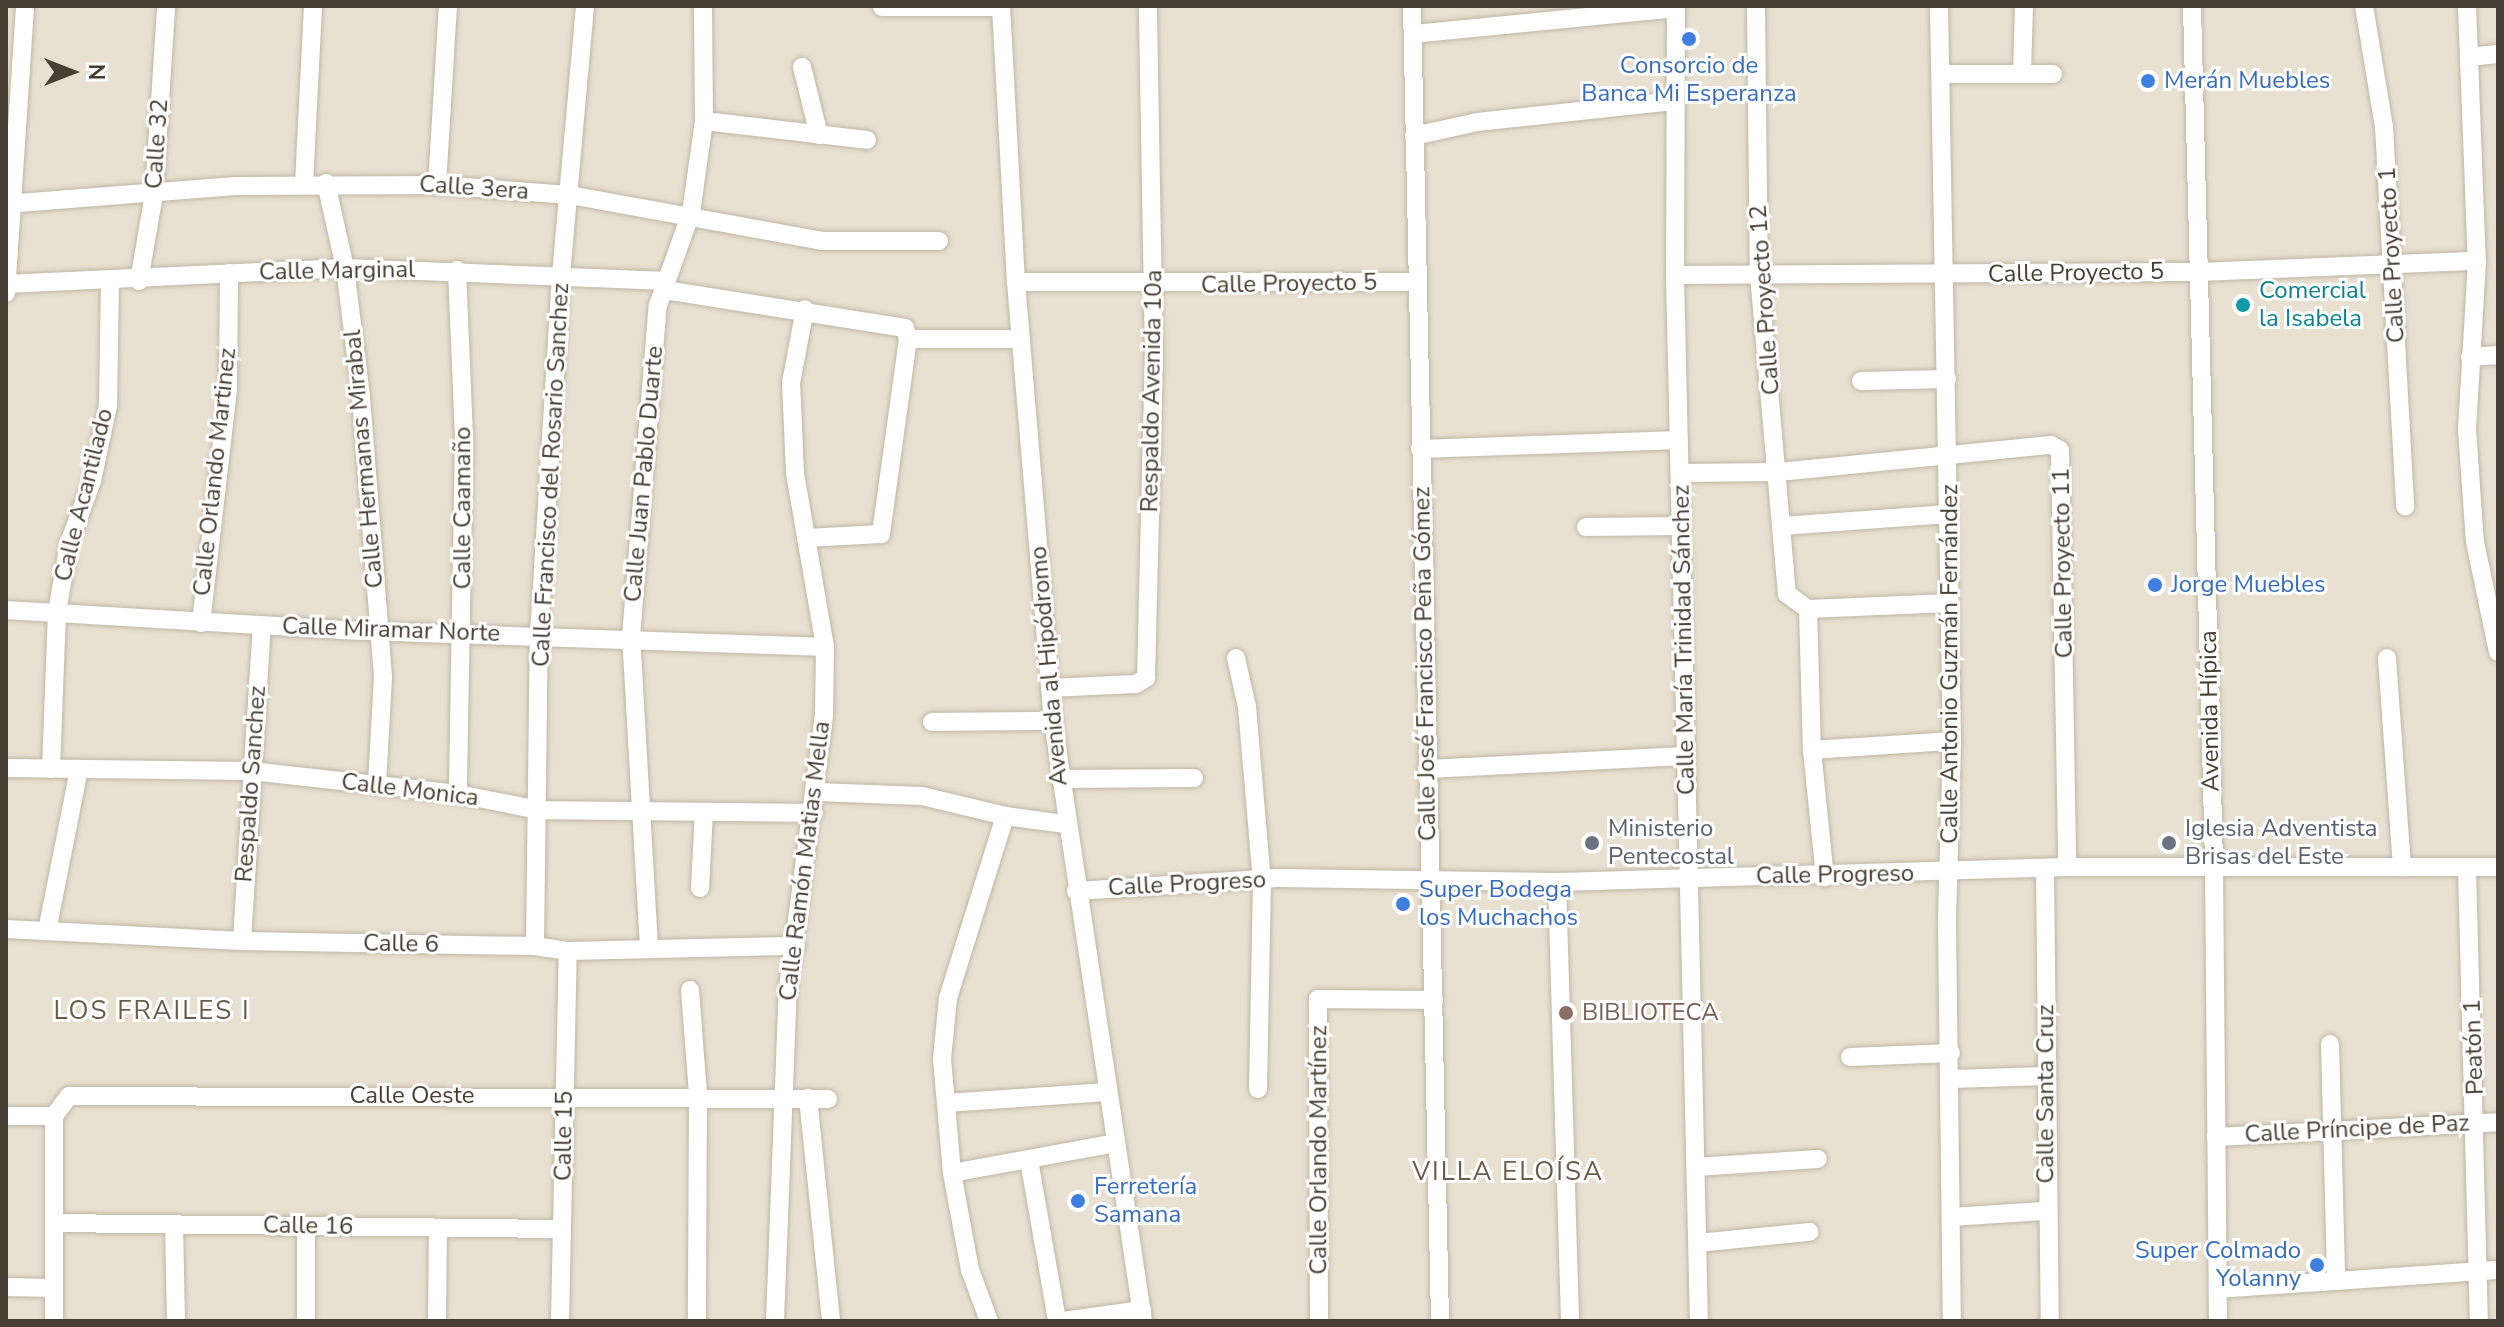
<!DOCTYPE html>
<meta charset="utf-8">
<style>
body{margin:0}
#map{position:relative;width:2504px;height:1327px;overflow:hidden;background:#f4eee3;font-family:"Nunito Sans",sans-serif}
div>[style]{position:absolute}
.residential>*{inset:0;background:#e8e0d1}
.roads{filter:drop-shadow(0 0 2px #c0b6a5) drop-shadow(0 0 2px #c0b6a5)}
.minor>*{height:18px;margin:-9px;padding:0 9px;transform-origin:9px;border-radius:9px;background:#fff}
.dots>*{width:22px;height:22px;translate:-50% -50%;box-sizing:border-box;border:4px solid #fff;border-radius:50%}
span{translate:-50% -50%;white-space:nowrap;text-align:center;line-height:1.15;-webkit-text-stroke:6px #fff;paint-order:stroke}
.shop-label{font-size:24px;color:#366cbe}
.left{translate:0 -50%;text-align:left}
.right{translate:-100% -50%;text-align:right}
.street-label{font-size:24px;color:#463e33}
.culture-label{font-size:24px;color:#0d838f}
.worship-label{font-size:24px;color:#5b616d}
.education-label{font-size:24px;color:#785e54}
.neighbourhood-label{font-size:26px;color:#6a5c49;letter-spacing:2px}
.frame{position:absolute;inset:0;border:8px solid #463e33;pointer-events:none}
.north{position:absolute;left:32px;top:32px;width:80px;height:80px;-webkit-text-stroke:6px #fff;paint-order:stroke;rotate:90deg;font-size:22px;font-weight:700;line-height:32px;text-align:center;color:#463e33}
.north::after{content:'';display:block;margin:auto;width:28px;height:36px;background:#463e33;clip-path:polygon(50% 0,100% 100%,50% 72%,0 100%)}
</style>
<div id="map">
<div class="residential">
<div style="clip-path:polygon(6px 6px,2498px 6px,2498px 1321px,6px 1321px)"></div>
</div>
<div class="roads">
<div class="minor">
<div style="left:1001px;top:6px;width:276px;rotate:86.9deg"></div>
<div style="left:1016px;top:282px;width:441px;rotate:85.2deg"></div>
<div style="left:1053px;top:721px;width:607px;rotate:81.47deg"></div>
<div style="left:1412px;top:6px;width:1315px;rotate:88.78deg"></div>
<div style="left:1676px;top:6px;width:269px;rotate:90.2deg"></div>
<div style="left:1675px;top:275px;width:1046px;rotate:88.69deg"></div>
<div style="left:1756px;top:6px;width:269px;rotate:89.4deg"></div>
<div style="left:1759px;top:275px;width:320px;rotate:85deg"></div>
<div style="left:1787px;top:594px;width:26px;rotate:36deg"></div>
<div style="left:1808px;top:609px;width:142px;rotate:-2.4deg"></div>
<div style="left:1939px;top:6px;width:735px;rotate:88.99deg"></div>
<div style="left:1952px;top:741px;width:182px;rotate:91.6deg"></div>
<div style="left:1947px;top:923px;width:398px;rotate:89.3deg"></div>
<div style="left:2192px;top:6px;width:860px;rotate:88.53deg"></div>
<div style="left:2214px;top:866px;width:455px;rotate:89.5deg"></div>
<div style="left:2364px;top:6px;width:123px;rotate:80.6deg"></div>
<div style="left:2384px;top:127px;width:380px;rotate:86.8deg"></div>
<div style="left:2467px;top:6px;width:255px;rotate:87.8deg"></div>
<div style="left:2477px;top:261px;width:168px;rotate:93.4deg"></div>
<div style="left:2467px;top:429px;width:113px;rotate:86deg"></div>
<div style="left:2475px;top:542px;width:112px;rotate:78.2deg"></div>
<div style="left:882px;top:7px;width:119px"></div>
<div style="left:1413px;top:34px;width:264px;rotate:-5.6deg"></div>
<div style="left:2469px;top:57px;width:29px;rotate:-6deg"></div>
<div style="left:802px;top:67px;width:70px;rotate:76deg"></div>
<div style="left:2022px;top:73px;width:67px;rotate:-88.3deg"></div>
<div style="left:1941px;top:74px;width:112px"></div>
<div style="left:704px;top:121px;width:164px;rotate:6.6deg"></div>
<div style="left:1414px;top:136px;width:65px;rotate:-12.5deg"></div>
<div style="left:1477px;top:122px;width:198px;rotate:-6.1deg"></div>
<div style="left:326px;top:183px;width:87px;rotate:77.4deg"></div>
<div style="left:345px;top:268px;width:130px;rotate:82.9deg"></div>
<div style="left:361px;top:397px;width:281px;rotate:85.5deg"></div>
<div style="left:383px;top:677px;width:109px;rotate:93.2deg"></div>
<div style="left:304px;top:184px;width:178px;rotate:-87.1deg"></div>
<div style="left:437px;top:185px;width:179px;rotate:-86.5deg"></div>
<div style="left:6px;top:204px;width:230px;rotate:-4.5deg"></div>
<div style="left:235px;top:186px;width:202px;rotate:-0.3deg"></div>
<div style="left:437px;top:185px;width:133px;rotate:4.3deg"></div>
<div style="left:570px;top:195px;width:256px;rotate:10.3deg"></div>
<div style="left:822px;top:241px;width:117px"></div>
<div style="left:457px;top:270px;width:170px;rotate:87.6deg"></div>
<div style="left:464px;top:440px;width:354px;rotate:91deg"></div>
<div style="left:1675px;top:275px;width:524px;rotate:-0.33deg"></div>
<div style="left:2199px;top:272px;width:278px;rotate:-2.3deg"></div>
<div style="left:139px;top:281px;width:88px;rotate:-80.2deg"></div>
<div style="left:154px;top:194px;width:188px;rotate:-86.3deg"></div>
<div style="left:1016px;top:282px;width:401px"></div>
<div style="left:6px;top:284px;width:339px;rotate:-2.7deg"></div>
<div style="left:345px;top:268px;width:322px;rotate:2.3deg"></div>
<div style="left:665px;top:290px;width:243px;rotate:9deg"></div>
<div style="left:905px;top:328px;width:11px;rotate:75deg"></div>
<div style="left:908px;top:339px;width:197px;rotate:97.9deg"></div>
<div style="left:881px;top:534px;width:75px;rotate:176.9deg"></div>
<div style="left:6px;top:293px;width:288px;rotate:-86.2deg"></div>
<div style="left:908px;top:339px;width:113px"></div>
<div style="left:2470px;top:357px;width:28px;rotate:-4deg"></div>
<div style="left:1861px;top:381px;width:86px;rotate:-1.3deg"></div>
<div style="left:1420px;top:449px;width:259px;rotate:-2deg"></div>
<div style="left:1680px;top:473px;width:99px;rotate:-0.6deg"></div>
<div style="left:1779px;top:472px;width:273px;rotate:-5.7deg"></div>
<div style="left:2051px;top:445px;width:10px;rotate:29deg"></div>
<div style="left:2060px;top:450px;width:417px;rotate:89deg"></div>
<div style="left:1782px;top:526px;width:167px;rotate:-4.1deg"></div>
<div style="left:1586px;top:527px;width:95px;rotate:-0.6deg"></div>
<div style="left:1808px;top:609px;width:141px;rotate:88.4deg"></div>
<div style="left:1812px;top:750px;width:128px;rotate:84.2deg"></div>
<div style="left:6px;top:610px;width:334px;rotate:3.4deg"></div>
<div style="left:339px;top:630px;width:486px;rotate:2deg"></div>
<div style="left:201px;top:623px;width:236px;rotate:-83.4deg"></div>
<div style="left:228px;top:389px;width:116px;rotate:-89.5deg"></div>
<div style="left:1236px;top:658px;width:50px;rotate:77.3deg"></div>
<div style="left:1247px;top:707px;width:175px;rotate:85.1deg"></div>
<div style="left:1262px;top:881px;width:208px;rotate:91.1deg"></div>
<div style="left:2387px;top:658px;width:210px;rotate:85.9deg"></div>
<div style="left:1050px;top:688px;width:86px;rotate:-2.7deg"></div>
<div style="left:1136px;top:684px;width:12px;rotate:-31deg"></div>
<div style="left:1146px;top:678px;width:319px;rotate:-88.6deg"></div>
<div style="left:1154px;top:359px;width:353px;rotate:-91deg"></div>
<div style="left:932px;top:722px;width:121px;rotate:-0.5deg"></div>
<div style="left:1812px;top:750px;width:140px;rotate:-3.7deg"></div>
<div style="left:6px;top:768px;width:245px;rotate:0.7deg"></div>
<div style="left:251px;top:771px;width:208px;rotate:6.3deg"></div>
<div style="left:458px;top:794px;width:83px;rotate:11.2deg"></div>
<div style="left:539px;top:810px;width:275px;rotate:0.6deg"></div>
<div style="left:51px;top:769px;width:157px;rotate:-87.8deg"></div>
<div style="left:57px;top:612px;width:70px;rotate:-80.1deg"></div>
<div style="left:69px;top:543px;width:66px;rotate:-69.6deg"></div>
<div style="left:92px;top:481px;width:77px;rotate:-78deg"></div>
<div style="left:108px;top:406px;width:124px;rotate:-89.1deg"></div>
<div style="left:1427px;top:769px;width:258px;rotate:-2.9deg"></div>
<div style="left:1060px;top:779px;width:134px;rotate:-0.4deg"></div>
<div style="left:817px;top:792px;width:105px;rotate:2.2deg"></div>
<div style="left:922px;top:796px;width:85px;rotate:13.5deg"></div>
<div style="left:1005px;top:816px;width:61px;rotate:7.6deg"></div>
<div style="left:2045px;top:868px;width:453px;rotate:89.4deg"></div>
<div style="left:2467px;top:868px;width:453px;rotate:88.5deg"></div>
<div style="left:1557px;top:882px;width:439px;rotate:88.3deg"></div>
<div style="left:700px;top:888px;width:76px;rotate:-87deg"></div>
<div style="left:1076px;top:891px;width:202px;rotate:-3.7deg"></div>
<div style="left:1278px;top:878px;width:279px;rotate:0.8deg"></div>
<div style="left:1557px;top:882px;width:510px;rotate:-1.68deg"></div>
<div style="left:2067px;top:867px;width:431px"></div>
<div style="left:6px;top:929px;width:236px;rotate:2.9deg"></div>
<div style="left:242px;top:941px;width:293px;rotate:1deg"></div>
<div style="left:535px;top:946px;width:33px;rotate:9deg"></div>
<div style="left:568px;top:951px;width:228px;rotate:-1.3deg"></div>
<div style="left:47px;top:931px;width:165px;rotate:-78.8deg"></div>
<div style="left:242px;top:941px;width:316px;rotate:-86.4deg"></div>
<div style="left:535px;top:946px;width:311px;rotate:-89.3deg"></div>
<div style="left:539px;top:635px;width:361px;rotate:-86.5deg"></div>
<div style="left:561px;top:275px;width:270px;rotate:-84.9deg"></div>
<div style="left:649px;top:947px;width:311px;rotate:-93.3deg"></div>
<div style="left:631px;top:637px;width:333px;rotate:-85.4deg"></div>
<div style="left:658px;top:305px;width:98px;rotate:-70.3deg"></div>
<div style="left:691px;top:213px;width:93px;rotate:-82deg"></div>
<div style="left:704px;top:121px;width:115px;rotate:-90.5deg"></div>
<div style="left:690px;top:990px;width:105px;rotate:85.6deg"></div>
<div style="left:698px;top:1095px;width:226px;rotate:90.3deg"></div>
<div style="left:2330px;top:1044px;width:237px;rotate:88.5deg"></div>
<div style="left:1850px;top:1057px;width:101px;rotate:-2.3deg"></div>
<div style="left:1952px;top:1079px;width:94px;rotate:-1.8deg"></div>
<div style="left:808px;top:1098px;width:224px;rotate:84.1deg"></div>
<div style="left:946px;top:1103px;width:161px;rotate:-3.9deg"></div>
<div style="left:6px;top:1116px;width:48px"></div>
<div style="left:54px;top:1116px;width:25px;rotate:-53deg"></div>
<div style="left:69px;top:1096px;width:759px;rotate:0.23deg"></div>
<div style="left:54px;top:1116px;width:205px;rotate:90deg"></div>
<div style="left:2216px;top:1137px;width:282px;rotate:-3deg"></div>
<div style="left:1029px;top:1160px;width:163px;rotate:80.1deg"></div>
<div style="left:1696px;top:1167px;width:122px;rotate:-3.8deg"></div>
<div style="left:952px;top:1173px;width:166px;rotate:-10.4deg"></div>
<div style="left:1952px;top:1217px;width:94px;rotate:-3.7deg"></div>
<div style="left:54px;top:1223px;width:508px;rotate:0.68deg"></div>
<div style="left:174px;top:1224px;width:97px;rotate:88.8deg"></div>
<div style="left:306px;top:1226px;width:95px;rotate:90deg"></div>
<div style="left:1698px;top:1243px;width:112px;rotate:-5.7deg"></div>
<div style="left:6px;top:1287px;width:48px;rotate:1.2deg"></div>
<div style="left:2218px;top:1289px;width:281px;rotate:-3.9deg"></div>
<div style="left:437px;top:1321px;width:93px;rotate:-89.4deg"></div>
<div style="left:560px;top:1321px;width:370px;rotate:-88.8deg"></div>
<div style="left:775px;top:1321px;width:333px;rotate:-87.8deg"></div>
<div style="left:788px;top:988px;width:274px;rotate:-82.5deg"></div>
<div style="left:824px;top:716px;width:69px;rotate:-89.2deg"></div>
<div style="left:825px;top:647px;width:177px;rotate:-99.8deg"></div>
<div style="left:795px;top:473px;width:90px;rotate:-92.5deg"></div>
<div style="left:791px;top:383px;width:75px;rotate:-79.3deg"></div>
<div style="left:989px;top:1321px;width:54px;rotate:-110.4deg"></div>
<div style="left:970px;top:1270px;width:99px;rotate:-100.5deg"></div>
<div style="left:952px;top:1173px;width:114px;rotate:-95deg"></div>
<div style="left:942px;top:1059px;width:61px;rotate:-84.4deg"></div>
<div style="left:948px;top:998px;width:191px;rotate:-72.6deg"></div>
<div style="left:1063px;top:1321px;width:80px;rotate:-7.9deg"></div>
<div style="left:1319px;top:1321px;width:322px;rotate:-90.2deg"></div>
<div style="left:1318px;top:999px;width:116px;rotate:0.5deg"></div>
</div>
</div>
<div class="dots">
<div style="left:1689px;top:39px;background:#3f7fe0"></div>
<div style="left:2148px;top:81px;background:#3f7fe0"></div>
<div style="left:2243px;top:305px;background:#0f9aa8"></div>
<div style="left:2155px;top:585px;background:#3f7fe0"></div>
<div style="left:1592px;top:843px;background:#6b7280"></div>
<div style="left:2169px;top:843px;background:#6b7280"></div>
<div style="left:1403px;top:904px;background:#3f7fe0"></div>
<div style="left:1566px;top:1013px;background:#8d6e63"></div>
<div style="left:1078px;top:1201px;background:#3f7fe0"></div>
<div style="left:2317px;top:1265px;background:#3f7fe0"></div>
</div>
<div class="shop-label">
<span style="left:1689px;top:80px">Consorcio de<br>Banca Mi Esperanza</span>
<span class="left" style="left:2164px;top:81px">Merán Muebles</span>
<span class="left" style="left:2171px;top:585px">Jorge Muebles</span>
<span class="left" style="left:1419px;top:904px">Super Bodega<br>los Muchachos</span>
<span class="left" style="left:1094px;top:1201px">Ferretería<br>Samana</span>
<span class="right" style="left:2301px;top:1265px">Super Colmado<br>Yolanny</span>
</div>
<div class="street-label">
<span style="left:157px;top:144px;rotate:-86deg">Calle 32</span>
<span style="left:474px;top:188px;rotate:4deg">Calle 3era</span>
<span style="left:2392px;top:255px;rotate:-93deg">Calle Proyecto 1</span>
<span style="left:337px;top:271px;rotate:-1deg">Calle Marginal</span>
<span style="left:2076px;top:273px;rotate:-1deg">Calle Proyecto 5</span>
<span style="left:1289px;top:284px;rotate:-1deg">Calle Proyecto 5</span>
<span style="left:1765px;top:300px;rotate:-94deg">Calle Proyecto 12</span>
<span style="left:1152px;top:391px;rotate:-89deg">Respaldo Avenida 10a</span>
<span style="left:364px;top:459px;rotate:-95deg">Calle Hermanas Mirabal</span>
<span style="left:215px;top:472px;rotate:-84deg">Calle Orlando Martinez</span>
<span style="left:644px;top:474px;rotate:-85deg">Calle Juan Pablo Duarte</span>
<span style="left:551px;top:475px;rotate:-87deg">Calle Francisco del Rosario Sanchez</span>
<span style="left:84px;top:495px;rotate:-76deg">Calle Acantilado</span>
<span style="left:463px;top:508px;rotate:-90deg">Calle Caamaño</span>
<span style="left:2063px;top:563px;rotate:-91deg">Calle Proyecto 11</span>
<span style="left:391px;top:630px;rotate:2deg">Calle Miramar Norte</span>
<span style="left:1684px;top:640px;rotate:-91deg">Calle María Trinidad Sánchez</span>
<span style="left:1425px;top:664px;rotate:-91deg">Calle José Francisco Peña Gómez</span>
<span style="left:1950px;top:664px;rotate:-90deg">Calle Antonio Guzmán Fernández</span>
<span style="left:1049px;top:666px;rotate:-95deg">Avenida al Hipódromo</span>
<span style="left:2210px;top:711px;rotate:-91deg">Avenida Hípica</span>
<span style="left:251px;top:784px;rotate:-86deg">Respaldo Sanchez</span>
<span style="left:410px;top:790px;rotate:7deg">Calle Monica</span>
<span style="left:805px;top:861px;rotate:-83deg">Calle Ramón Matias Mella</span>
<span style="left:1835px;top:875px;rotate:-1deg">Calle Progreso</span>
<span style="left:1187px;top:884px;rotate:-3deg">Calle Progreso</span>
<span style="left:401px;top:944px;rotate:1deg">Calle 6</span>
<span style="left:2474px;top:1047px;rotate:-92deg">Peatón 1</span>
<span style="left:2046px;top:1094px;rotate:-90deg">Calle Santa Cruz</span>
<span style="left:412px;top:1096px">Calle Oeste</span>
<span style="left:2357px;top:1129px;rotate:-3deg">Calle Príncipe de Paz</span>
<span style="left:564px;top:1136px;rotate:-89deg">Calle 15</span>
<span style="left:1319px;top:1150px;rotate:-90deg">Calle Orlando Martínez</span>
<span style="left:308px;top:1226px;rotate:1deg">Calle 16</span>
</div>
<div class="culture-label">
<span class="left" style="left:2259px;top:305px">Comercial<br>la Isabela</span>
</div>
<div class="worship-label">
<span class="left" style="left:1608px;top:843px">Ministerio<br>Pentecostal</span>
<span class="left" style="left:2185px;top:843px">Iglesia Adventista<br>Brisas del Este</span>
</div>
<div class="education-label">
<span class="left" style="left:1582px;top:1013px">BIBLIOTECA</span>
</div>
<div class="neighbourhood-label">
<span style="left:152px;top:1011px">LOS FRAILES I</span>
<span style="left:1508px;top:1172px">VILLA ELOÍSA</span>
</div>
<div class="frame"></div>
<div class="north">N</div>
</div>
